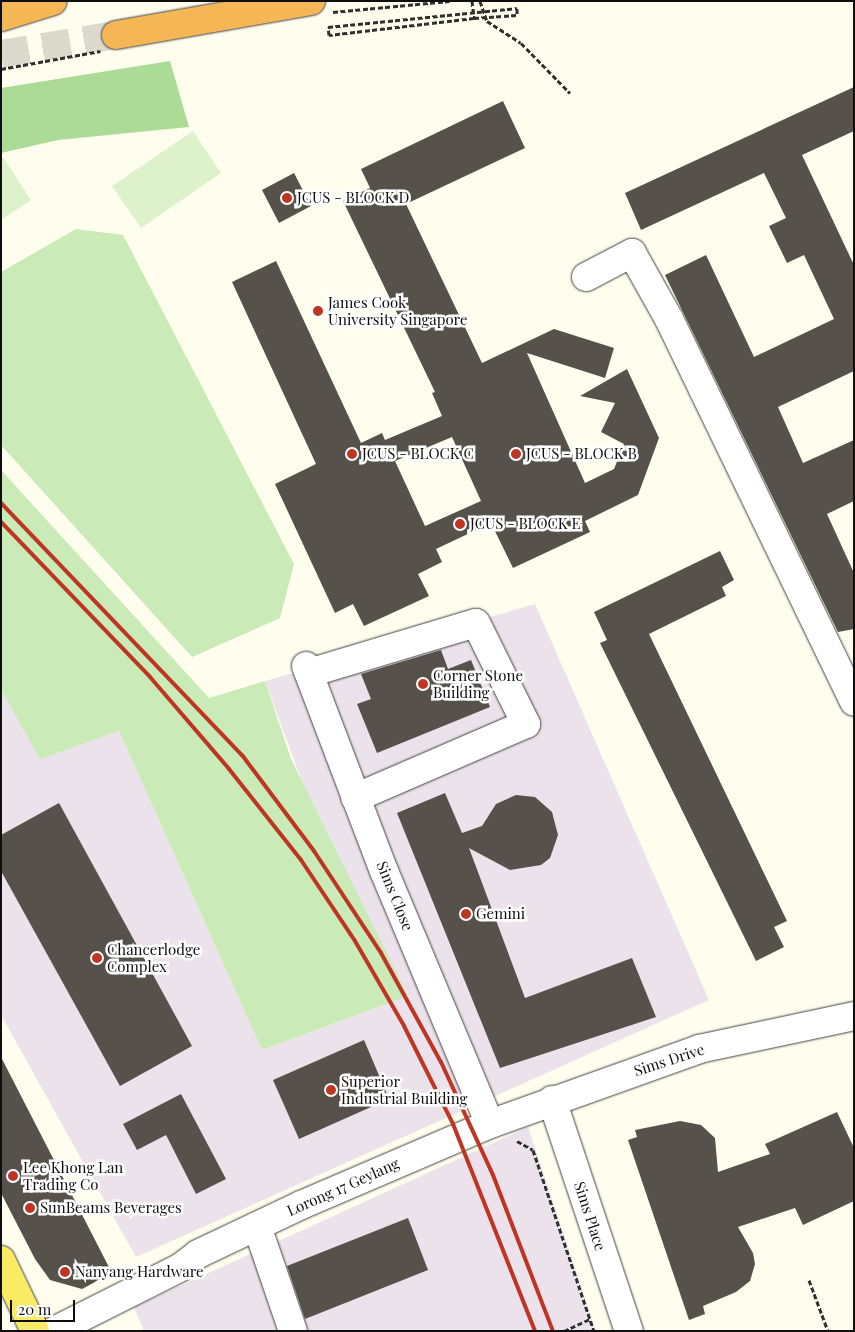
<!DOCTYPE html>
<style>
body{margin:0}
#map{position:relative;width:855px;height:1332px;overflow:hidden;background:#fffeee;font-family:"Playfair Display",serif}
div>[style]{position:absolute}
.industrial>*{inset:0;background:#ece2ec}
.green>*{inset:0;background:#caeab8}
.forest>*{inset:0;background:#abdb97}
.pitch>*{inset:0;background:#ddf1ca}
.building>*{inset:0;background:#56514a}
.highway-tunnel>*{height:28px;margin-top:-14px;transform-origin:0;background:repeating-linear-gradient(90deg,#dbdacc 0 28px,transparent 0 42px)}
.path>*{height:3px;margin-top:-1.5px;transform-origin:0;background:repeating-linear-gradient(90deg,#303030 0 5px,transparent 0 7.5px)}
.roads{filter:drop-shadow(0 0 1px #414141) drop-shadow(0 0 1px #414141)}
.minor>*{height:28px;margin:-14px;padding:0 14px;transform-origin:14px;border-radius:14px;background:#fff}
.major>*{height:28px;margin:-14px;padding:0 14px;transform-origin:14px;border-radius:14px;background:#f9ec64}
.highway>*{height:28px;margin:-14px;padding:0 14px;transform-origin:14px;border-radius:14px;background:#f5b756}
.rail>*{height:4px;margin:-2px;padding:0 2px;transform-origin:2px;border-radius:2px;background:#bf3524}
.path-bridge>*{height:3px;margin-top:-1.5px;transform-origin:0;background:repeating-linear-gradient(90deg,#303030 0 5px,transparent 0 7.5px)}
.dots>*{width:14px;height:14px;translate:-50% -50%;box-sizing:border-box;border:2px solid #fff;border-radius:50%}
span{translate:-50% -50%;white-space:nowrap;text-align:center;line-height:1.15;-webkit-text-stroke:5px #fff;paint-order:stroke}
.poi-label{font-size:15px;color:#0e0e0e}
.left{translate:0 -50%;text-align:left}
.street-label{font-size:15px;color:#0e0e0e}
.frame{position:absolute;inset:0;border:2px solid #0e0e0e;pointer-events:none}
.scale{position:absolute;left:10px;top:1300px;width:65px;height:22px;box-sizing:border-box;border:2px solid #0e0e0e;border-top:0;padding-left:6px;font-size:15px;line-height:18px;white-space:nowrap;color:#0e0e0e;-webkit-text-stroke:4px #fff;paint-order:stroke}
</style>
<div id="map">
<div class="industrial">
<div style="clip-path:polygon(535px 604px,709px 1000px,136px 1257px,1px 1015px,1px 690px,40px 758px,119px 731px,262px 1050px,384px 1005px,265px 681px)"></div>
<div style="clip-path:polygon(528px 1127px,596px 1331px,144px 1331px,134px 1307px)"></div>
</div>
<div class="green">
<div style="clip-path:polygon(76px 229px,123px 235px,294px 564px,280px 618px,192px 657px,1px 445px,1px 272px)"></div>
<div style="clip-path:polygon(1px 470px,209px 698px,265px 681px,291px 759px,408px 996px,262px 1050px,119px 731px,40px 759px,1px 690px)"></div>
</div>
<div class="forest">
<div style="clip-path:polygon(170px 61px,189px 127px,58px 140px,1px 153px,1px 88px)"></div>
</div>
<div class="pitch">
<div style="clip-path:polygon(193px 131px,221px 173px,141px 228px,112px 186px)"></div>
<div style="clip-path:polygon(3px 157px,31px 200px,1px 220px,1px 159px)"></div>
</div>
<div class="building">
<div style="clip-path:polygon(854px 87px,854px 131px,802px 155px,854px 265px,854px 371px,778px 407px,803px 463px,854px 440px,854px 501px,827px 514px,854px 573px,854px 629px,838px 632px,665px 275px,706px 255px,754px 357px,834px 319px,804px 255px,787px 263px,769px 226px,786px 218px,764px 173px,641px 230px,625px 193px)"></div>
<div style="clip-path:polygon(evenodd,503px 101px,525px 148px,406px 204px,482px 363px,554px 329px,614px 348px,605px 378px,527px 353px,585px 483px,614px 469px,624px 444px,601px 432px,615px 403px,580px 396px,627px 369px,659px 438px,638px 495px,585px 521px,590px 532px,513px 568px,491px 523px,436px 549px,442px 562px,418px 574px,429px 596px,364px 626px,353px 604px,335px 613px,275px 484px,316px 464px,232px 282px,276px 261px,361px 443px,382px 433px,385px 440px,442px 416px,432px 393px,435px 392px,343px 201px,370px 188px,361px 169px,503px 101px,452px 437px,481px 501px,425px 526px,395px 461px,452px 437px)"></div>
<div style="clip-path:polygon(294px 173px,311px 206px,279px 223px,262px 190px)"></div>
<div style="clip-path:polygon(720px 551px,734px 580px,722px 587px,726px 596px,649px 634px,787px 921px,774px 927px,784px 947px,756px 961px,600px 643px,607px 640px,594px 612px)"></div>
<div style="clip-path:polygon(441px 650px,448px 669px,471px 660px,490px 707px,377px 753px,357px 704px,371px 699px,361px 674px)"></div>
<div style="clip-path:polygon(445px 793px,462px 833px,482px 826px,496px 804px,516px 795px,535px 797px,552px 812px,558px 835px,550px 858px,541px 865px,510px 870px,469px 848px,525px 998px,632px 958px,656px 1017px,500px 1068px,397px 813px)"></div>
<div style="clip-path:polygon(59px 803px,192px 1046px,120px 1086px,1px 871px,1px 835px)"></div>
<div style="clip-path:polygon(364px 1040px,389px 1099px,299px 1139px,273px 1080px)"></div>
<div style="clip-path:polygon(1px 1057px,112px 1273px,82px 1289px,50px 1280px,35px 1259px,1px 1193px)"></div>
<div style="clip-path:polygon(181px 1094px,226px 1179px,196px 1194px,166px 1135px,137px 1150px,123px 1124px)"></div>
<div style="clip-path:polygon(837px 1112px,854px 1148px,854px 1201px,803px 1225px,795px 1208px,738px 1227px,753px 1253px,755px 1264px,750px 1281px,736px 1292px,703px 1306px,705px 1314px,689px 1320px,628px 1140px,637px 1137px,635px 1130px,680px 1121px,701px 1125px,715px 1138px,718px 1172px,770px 1154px,765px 1144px)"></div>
<div style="clip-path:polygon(408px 1218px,428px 1270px,305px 1319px,287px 1266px)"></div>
</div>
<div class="highway-tunnel">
<div style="left:1px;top:54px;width:117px;rotate:-9.4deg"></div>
</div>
<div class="path">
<div style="left:480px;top:1px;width:21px;rotate:71deg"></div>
<div style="left:487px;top:21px;width:40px;rotate:32.9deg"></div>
<div style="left:521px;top:43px;width:70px;rotate:45.6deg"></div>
<div style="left:333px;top:12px;width:117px;rotate:-5.4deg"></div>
<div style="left:474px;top:18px;width:146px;rotate:173.3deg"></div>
<div style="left:329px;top:35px;width:8px;rotate:-97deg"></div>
<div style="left:328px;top:27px;width:190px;rotate:-5.7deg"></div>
<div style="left:517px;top:8px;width:7px;rotate:90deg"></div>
<div style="left:1px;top:69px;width:101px;rotate:-10.3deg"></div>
<div style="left:517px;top:1141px;width:18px;rotate:29deg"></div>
<div style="left:533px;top:1150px;width:191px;rotate:71.4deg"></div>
<div style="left:809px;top:1280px;width:54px;rotate:69.6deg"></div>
<div style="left:564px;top:1331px;width:29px;rotate:-25deg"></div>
</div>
<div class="roads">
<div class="minor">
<div style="left:586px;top:277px;width:52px;rotate:-27.6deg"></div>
<div style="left:632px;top:253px;width:76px;rotate:60.7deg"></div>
<div style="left:669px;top:319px;width:425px;rotate:64.2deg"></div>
<div style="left:306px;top:666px;width:219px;rotate:69.2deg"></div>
<div style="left:384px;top:871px;width:274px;rotate:67.3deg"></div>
<div style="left:309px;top:673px;width:174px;rotate:-16.7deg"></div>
<div style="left:476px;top:623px;width:113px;rotate:63.7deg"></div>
<div style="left:526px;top:724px;width:186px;rotate:156.6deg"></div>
<div style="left:552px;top:1100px;width:243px;rotate:71.6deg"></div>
<div style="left:257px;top:1226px;width:111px;rotate:71.1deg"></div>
<div style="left:54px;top:1331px;width:142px;rotate:-26.7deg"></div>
<div style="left:181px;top:1267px;width:21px;rotate:-37deg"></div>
<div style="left:198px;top:1254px;width:114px;rotate:-25.4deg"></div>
<div style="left:301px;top:1205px;width:206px;rotate:-23.2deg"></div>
<div style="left:490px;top:1124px;width:222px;rotate:-19.7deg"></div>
<div style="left:699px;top:1049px;width:158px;rotate:-12deg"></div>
</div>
<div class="major">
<div style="left:1px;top:1260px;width:79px;rotate:64.4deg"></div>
</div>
<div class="highway">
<div style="left:1px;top:17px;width:54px;rotate:-17.1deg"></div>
<div style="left:116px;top:35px;width:198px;rotate:-9.9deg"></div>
</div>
</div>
<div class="rail">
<div style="left:1px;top:503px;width:349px;rotate:46.3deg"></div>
<div style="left:242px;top:755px;width:120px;rotate:53.1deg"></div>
<div style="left:314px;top:851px;width:122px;rotate:56.7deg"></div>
<div style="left:381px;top:953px;width:124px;rotate:61.2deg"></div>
<div style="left:441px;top:1062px;width:124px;rotate:65.3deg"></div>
<div style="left:493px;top:1175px;width:167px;rotate:69deg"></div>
<div style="left:1px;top:522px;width:215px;rotate:46.1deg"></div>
<div style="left:150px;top:677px;width:121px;rotate:49.3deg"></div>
<div style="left:229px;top:769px;width:116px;rotate:51.6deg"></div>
<div style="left:301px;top:860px;width:97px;rotate:56.3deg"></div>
<div style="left:355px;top:941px;width:98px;rotate:60deg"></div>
<div style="left:404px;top:1026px;width:110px;rotate:63.4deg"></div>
<div style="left:453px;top:1124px;width:223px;rotate:68.4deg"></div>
</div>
<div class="path-bridge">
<div style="left:472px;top:1px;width:17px;rotate:83deg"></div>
<div style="left:474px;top:18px;width:43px;rotate:-4deg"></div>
</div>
<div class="dots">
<div style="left:287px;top:198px;background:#bf3524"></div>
<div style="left:318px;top:311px;background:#bf3524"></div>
<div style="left:352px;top:454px;background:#bf3524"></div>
<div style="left:516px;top:454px;background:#bf3524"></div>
<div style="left:460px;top:524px;background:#bf3524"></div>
<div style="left:423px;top:684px;background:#bf3524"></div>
<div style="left:466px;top:914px;background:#bf3524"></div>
<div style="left:97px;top:958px;background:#bf3524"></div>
<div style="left:331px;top:1090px;background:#bf3524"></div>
<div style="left:13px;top:1176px;background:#bf3524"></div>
<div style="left:30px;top:1208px;background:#bf3524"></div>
<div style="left:65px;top:1272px;background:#bf3524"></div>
</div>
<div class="poi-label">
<span class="left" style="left:297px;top:198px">JCUS - BLOCK D</span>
<span class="left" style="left:328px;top:311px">James Cook<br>University Singapore</span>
<span class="left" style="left:362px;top:454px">JCUS - BLOCK C</span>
<span class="left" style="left:526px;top:454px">JCUS - BLOCK B</span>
<span class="left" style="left:470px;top:524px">JCUS - BLOCK E</span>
<span class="left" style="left:433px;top:684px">Corner Stone<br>Building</span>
<span class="left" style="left:476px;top:914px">Gemini</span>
<span class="left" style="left:107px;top:958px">Chancerlodge<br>Complex</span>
<span class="left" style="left:341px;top:1090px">Superior<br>Industrial Building</span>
<span class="left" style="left:23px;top:1176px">Lee Khong Lan<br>Trading Co</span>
<span class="left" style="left:40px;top:1208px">SunBeams Beverages</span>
<span class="left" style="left:75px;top:1272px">Nanyang Hardware</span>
</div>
<div class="street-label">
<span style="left:395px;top:896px;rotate:68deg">Sims Close</span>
<span style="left:669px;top:1060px;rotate:-18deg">Sims Drive</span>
<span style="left:343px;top:1187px;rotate:-24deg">Lorong 17 Geylang</span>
<span style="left:590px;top:1216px;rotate:72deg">Sims Place</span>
</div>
<div class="frame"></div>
<div class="scale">20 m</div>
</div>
